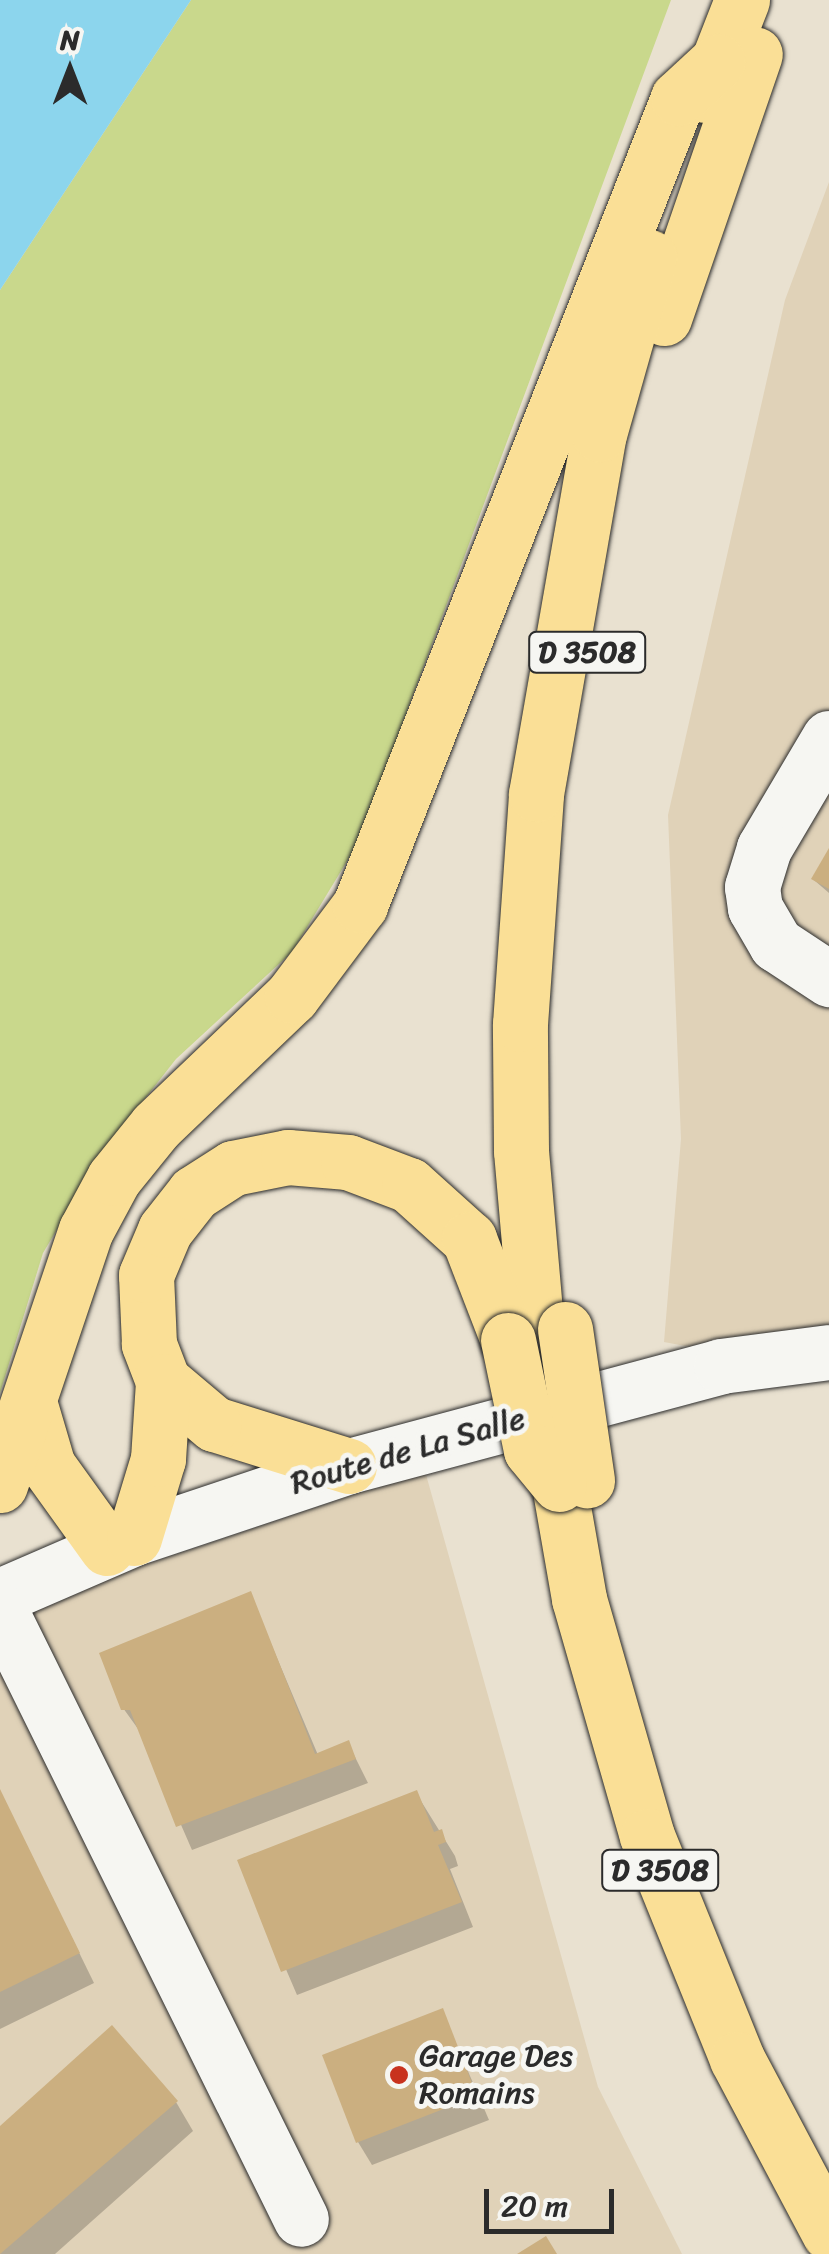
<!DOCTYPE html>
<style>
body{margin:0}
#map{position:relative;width:829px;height:2254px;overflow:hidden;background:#e9e1d0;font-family:Sriracha,sans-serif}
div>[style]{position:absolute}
.built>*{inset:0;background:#e0d2b8}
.green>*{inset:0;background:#c9d88c}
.water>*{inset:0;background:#8cd5ed}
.shadow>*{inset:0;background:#0003}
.building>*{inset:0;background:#cbaf80}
.roads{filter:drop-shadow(0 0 2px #2b2b2b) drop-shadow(0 0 2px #2b2b2b)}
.minor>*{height:55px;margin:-27.5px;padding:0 27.5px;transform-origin:27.5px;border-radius:27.5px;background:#f6f6f2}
.highway>*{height:55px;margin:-27.5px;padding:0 27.5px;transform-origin:27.5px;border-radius:27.5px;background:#fadf96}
.bridges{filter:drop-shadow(0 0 2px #2b2b2b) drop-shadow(0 0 2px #2b2b2b)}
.highway-bridge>*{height:55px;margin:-27.5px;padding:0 27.5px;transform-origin:27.5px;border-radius:27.5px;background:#fadf96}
.dots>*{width:28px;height:28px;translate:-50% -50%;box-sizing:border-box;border:5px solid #f6f6f2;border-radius:50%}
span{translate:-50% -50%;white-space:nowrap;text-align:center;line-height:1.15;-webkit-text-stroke:10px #f6f6f2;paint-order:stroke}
.shield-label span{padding:2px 8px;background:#f6f6f2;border:2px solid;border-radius:8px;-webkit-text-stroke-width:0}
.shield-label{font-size:30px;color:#2b2b2b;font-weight:700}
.street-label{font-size:32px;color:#2b2b2b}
.poi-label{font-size:32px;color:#2b2b2b}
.left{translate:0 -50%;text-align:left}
.north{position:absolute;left:20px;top:20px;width:100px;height:100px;-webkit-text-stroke:8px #f6f6f2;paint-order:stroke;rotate:0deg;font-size:28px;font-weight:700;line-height:40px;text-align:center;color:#2b2b2b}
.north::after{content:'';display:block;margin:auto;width:35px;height:45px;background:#2b2b2b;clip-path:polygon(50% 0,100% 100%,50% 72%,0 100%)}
.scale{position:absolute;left:484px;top:2189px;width:130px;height:45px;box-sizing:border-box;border:5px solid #2b2b2b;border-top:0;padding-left:12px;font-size:30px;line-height:35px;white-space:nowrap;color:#2b2b2b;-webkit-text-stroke:8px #f6f6f2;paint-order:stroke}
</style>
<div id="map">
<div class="built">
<div style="clip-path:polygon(829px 182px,829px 1373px,664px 1342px,681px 1139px,668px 815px,785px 300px)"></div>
<div style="clip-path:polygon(425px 1471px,598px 2087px,682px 2254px,0 2254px,0 1626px,63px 1592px)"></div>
</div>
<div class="green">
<div style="clip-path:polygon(191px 0,671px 0,358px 843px,292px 952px,176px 1059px,103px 1152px,43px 1253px,0 1393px,0 290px)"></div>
</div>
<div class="water">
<div style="clip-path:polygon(0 0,191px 0,0 290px)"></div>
</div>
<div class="shadow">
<div style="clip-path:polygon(829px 854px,829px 893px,814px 880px)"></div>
<div style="clip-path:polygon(250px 1594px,318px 1755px,348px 1743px,368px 1783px,192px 1850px,141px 1733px,123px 1708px)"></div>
<div style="clip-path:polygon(0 1791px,94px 1983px,0 2029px)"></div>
<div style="clip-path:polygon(416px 1793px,455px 1856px,458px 1866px,450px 1869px,473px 1927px,297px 1995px,240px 1862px)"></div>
<div style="clip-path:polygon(442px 2011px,489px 2120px,372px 2165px,358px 2142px)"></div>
<div style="clip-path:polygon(176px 2102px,193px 2131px,55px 2254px,0 2254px,0 2130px)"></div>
</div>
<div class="building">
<div style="clip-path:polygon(829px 848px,829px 889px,811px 879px)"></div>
<div style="clip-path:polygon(251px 1591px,315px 1754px,349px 1740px,356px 1759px,176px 1827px,130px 1710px,121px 1710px,99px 1653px)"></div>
<div style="clip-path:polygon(0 1789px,80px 1953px,0 1992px)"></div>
<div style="clip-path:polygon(417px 1790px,434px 1832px,442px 1829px,446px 1842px,438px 1845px,462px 1902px,281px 1972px,237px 1860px)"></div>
<div style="clip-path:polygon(443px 2008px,477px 2096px,356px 2143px,322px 2055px)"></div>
<div style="clip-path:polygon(112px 2025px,178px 2101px,0 2254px,0 2126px)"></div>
<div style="clip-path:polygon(546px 2236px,557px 2254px,517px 2254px)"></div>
</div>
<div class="roads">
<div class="minor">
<div style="left:829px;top:738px;width:128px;rotate:120.6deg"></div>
<div style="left:764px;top:848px;width:41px;rotate:107.1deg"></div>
<div style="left:752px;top:887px;width:21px;rotate:82deg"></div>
<div style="left:755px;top:908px;width:42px;rotate:59.7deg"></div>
<div style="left:776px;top:944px;width:64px;rotate:33.4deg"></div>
<div style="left:0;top:1596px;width:146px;rotate:-23.4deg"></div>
<div style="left:134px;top:1538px;width:227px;rotate:-18.5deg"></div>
<div style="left:349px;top:1466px;width:385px;rotate:-15deg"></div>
<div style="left:721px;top:1366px;width:109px;rotate:-7.4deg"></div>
<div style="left:0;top:1610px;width:679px;rotate:63.7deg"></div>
</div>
<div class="highway">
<div style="left:705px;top:95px;width:102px;rotate:-68.7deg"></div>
<div style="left:664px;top:318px;width:279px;rotate:-71deg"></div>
<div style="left:537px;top:1334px;width:184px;rotate:-95deg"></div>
<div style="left:521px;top:1151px;width:127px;rotate:-90.5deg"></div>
<div style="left:520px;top:1024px;width:231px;rotate:-86deg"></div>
<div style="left:536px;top:794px;width:365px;rotate:-80.1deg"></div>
<div style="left:599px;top:434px;width:184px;rotate:-74.2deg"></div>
<div style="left:30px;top:1405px;width:64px;rotate:73.6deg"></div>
<div style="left:48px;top:1466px;width:101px;rotate:54.3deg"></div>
<div style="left:349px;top:1466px;width:141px;rotate:-162.7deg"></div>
<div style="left:214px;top:1424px;width:67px;rotate:-139.9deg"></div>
<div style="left:163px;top:1381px;width:40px;rotate:-111deg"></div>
<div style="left:149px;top:1344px;width:69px;rotate:-92.5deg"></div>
<div style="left:146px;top:1275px;width:49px;rotate:-67.1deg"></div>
<div style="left:165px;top:1230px;width:47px;rotate:-51.9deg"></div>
<div style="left:194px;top:1193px;width:46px;rotate:-32.7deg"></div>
<div style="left:233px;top:1168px;width:56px;rotate:-11.3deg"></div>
<div style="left:288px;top:1157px;width:60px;rotate:4.8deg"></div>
<div style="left:348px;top:1162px;width:65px;rotate:20.7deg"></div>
<div style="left:409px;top:1185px;width:81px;rotate:42deg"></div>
<div style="left:469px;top:1239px;width:108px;rotate:68.9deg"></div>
<div style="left:559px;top:1484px;width:117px;rotate:80.1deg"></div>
<div style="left:579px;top:1599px;width:247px;rotate:74deg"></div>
<div style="left:647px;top:1836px;width:240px;rotate:68deg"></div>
<div style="left:737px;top:2059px;width:197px;rotate:62.1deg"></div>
<div style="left:0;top:1485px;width:269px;rotate:-71.4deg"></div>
<div style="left:86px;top:1230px;width:59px;rotate:-61.7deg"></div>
<div style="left:114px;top:1178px;width:67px;rotate:-51.1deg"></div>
<div style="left:156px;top:1126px;width:188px;rotate:-43.7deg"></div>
<div style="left:292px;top:996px;width:114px;rotate:-53.2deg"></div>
<div style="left:360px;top:905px;width:867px;rotate:-68.49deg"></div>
<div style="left:678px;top:98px;width:54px;rotate:-42.8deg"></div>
<div style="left:134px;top:1538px;width:83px;rotate:-73.1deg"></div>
<div style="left:158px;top:1459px;width:78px;rotate:-86.3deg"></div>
</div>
</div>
<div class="bridges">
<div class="highway-bridge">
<div style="left:565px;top:1329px;width:153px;rotate:81.7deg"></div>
<div style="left:508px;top:1340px;width:112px;rotate:78.2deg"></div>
<div style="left:531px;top:1450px;width:44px;rotate:50.5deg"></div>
</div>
</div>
<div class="dots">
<div style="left:399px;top:2075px;background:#c8321e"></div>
</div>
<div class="shield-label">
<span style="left:587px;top:652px">D 3508</span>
<span style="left:660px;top:1870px">D 3508</span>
</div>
<div class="street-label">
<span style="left:408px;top:1451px;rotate:-16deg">Route de La Salle</span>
</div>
<div class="poi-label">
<span class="left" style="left:419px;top:2075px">Garage Des<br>Romains</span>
</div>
<div class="north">N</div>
<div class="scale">20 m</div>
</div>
